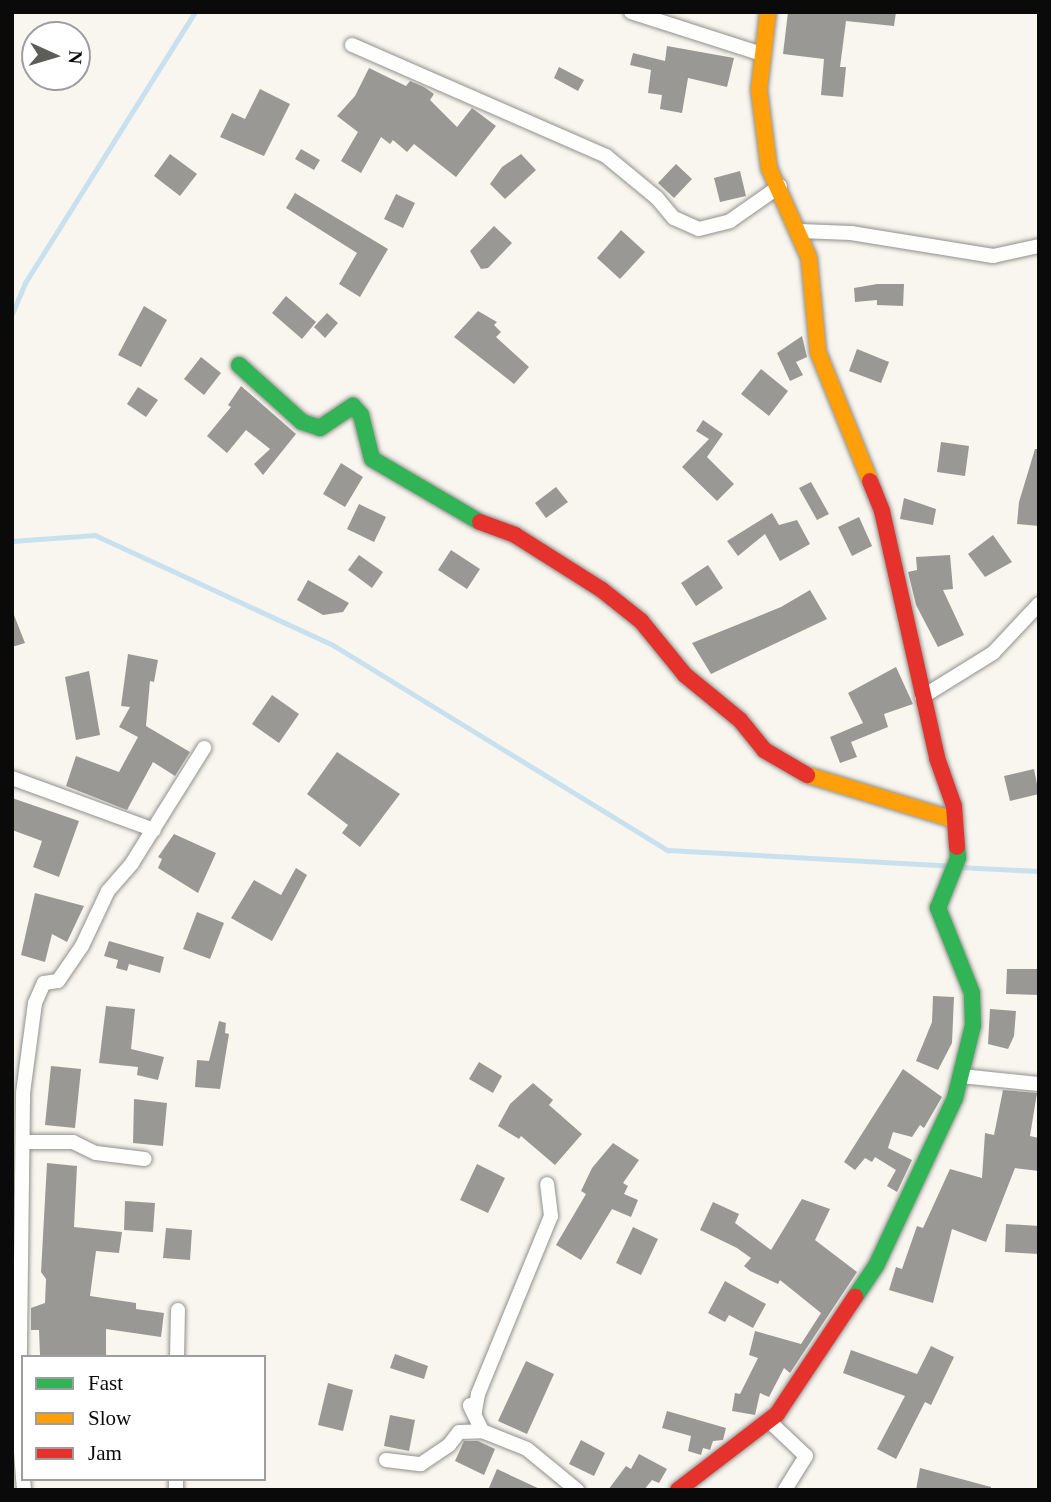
<!DOCTYPE html>
<style>
body{margin:0}
#map{position:relative;width:1051px;height:1502px;overflow:hidden;background:#f8f6ee;font-family:"Times New Roman",serif}
div>[style]{position:absolute}
.stream>*{height:4.5px;margin:-2.25px;padding:0 2.25px;transform-origin:2.25px;border-radius:2.25px;background:#c9e1ee}
.building>*{inset:0;background:#9a9894}
.roads{filter:drop-shadow(0 0 2px #91908d) drop-shadow(0 0 2px #91908d)}
.street>*{height:14px;margin:-7px;padding:0 7px;transform-origin:7px;border-radius:7px;background:#fefefc}
.fast>*{height:16px;margin:-8px;padding:0 8px;transform-origin:8px;border-radius:8px;background:#30b455}
.slow>*{height:16px;margin:-8px;padding:0 8px;transform-origin:8px;border-radius:8px;background:#ff9f0a}
.jam>*{height:16px;margin:-8px;padding:0 8px;transform-origin:8px;border-radius:8px;background:#e5322d}
span{translate:-50% -50%;white-space:nowrap;text-align:center;line-height:1.15;-webkit-text-stroke:7px #fff;paint-order:stroke}
.frame{position:absolute;inset:0;border:14px solid #0a0a0a;pointer-events:none}
.legend{position:absolute;left:21px;top:1355px;width:245px;height:126px;box-sizing:border-box;background:#fff;border:2px solid #9d9d9d;margin:0;padding:9px 12px;list-style:none;font-size:21px;color:#0a0a0a}
.legend li{display:flex;align-items:center;gap:14px;height:35px}
.legend b{width:35px;border:2px solid #9d9d9d}
.north{position:absolute;left:21px;top:21px;width:70px;height:70px;box-sizing:border-box;background:#fff;border:2px solid #9d9d9d;border-radius:50%;rotate:94deg;font-size:19px;font-weight:700;line-height:28px;text-align:center;color:#0a0a0a}
.north::after{content:'';display:block;margin:auto;width:24px;height:32px;background:#5d5d5a;clip-path:polygon(50% 0,100% 100%,50% 72%,0 100%)}
</style>
<div id="map">
<div class="stream">
<div style="left:12px;top:314px;width:34px;rotate:-67deg"></div>
<div style="left:25px;top:283px;width:320px;rotate:-57.9deg"></div>
<div style="left:12px;top:541px;width:83px;rotate:-4.1deg"></div>
<div style="left:95px;top:535px;width:262px;rotate:24.8deg"></div>
<div style="left:333px;top:645px;width:393px;rotate:31.5deg"></div>
<div style="left:668px;top:850px;width:283px;rotate:3.2deg"></div>
<div style="left:959px;top:867px;width:80px;rotate:2.9deg"></div>
</div>
<div class="building">
<div style="clip-path:polygon(788px 12px,896px 12px,894px 26px,846px 21px,840px 67px,846px 67px,843px 97px,821px 95px,824px 59px,783px 54px)"></div>
<div style="clip-path:polygon(667px 46px,734px 58px,727px 87px,688px 78px,682px 113px,660px 109px,662px 95px,648px 93px,651px 70px,630px 65px,633px 53px,665px 61px)"></div>
<div style="clip-path:polygon(559px 67px,584px 80px,578px 91px,554px 78px)"></div>
<div style="clip-path:polygon(369px 68px,406px 86px,410px 81px,424px 87px,434px 94px,430px 100px,457px 127px,472px 108px,496px 126px,456px 177px,414px 144px,407px 152px,393px 140px,390px 144px,381px 137px,361px 173px,341px 161px,358px 132px,337px 116px,355px 96px)"></div>
<div style="clip-path:polygon(260px 89px,290px 104px,264px 156px,220px 137px,232px 113px,245px 119px)"></div>
<div style="clip-path:polygon(301px 149px,320px 160px,314px 170px,295px 159px)"></div>
<div style="clip-path:polygon(170px 154px,197px 174px,180px 196px,154px 176px)"></div>
<div style="clip-path:polygon(521px 154px,536px 170px,505px 199px,490px 184px,502px 167px)"></div>
<div style="clip-path:polygon(676px 164px,692px 179px,674px 198px,658px 183px)"></div>
<div style="clip-path:polygon(740px 171px,746px 196px,720px 202px,714px 178px)"></div>
<div style="clip-path:polygon(295px 193px,388px 249px,360px 297px,339px 284px,357px 253px,286px 208px)"></div>
<div style="clip-path:polygon(396px 194px,415px 203px,403px 228px,384px 219px)"></div>
<div style="clip-path:polygon(494px 226px,512px 243px,488px 268px,481px 269px,470px 251px)"></div>
<div style="clip-path:polygon(621px 230px,645px 252px,620px 279px,597px 258px)"></div>
<div style="clip-path:polygon(877px 284px,904px 284px,903px 306px,877px 305px,877px 300px,855px 302px,854px 288px)"></div>
<div style="clip-path:polygon(286px 296px,316px 322px,302px 339px,272px 313px)"></div>
<div style="clip-path:polygon(144px 306px,167px 320px,141px 367px,118px 355px)"></div>
<div style="clip-path:polygon(478px 311px,497px 322px,494px 325px,501px 332px,496px 337px,529px 367px,514px 384px,454px 337px)"></div>
<div style="clip-path:polygon(327px 313px,338px 323px,325px 338px,314px 327px)"></div>
<div style="clip-path:polygon(802px 336px,807px 357px,796px 362px,803px 375px,790px 381px,777px 353px)"></div>
<div style="clip-path:polygon(857px 349px,889px 362px,881px 383px,849px 371px)"></div>
<div style="clip-path:polygon(201px 357px,221px 373px,204px 395px,184px 379px)"></div>
<div style="clip-path:polygon(761px 369px,788px 391px,769px 416px,741px 394px)"></div>
<div style="clip-path:polygon(241px 386px,296px 434px,263px 475px,254px 464px,270px 449px,246px 430px,227px 453px,207px 436px,231px 407px,228px 405px)"></div>
<div style="clip-path:polygon(138px 387px,158px 400px,146px 417px,127px 404px)"></div>
<div style="clip-path:polygon(703px 420px,723px 434px,707px 457px,734px 484px,717px 501px,682px 467px,709px 439px,696px 431px)"></div>
<div style="clip-path:polygon(941px 442px,969px 446px,965px 476px,937px 472px)"></div>
<div style="clip-path:polygon(1035px 449px,1039px 449px,1039px 526px,1017px 524px,1019px 502px)"></div>
<div style="clip-path:polygon(341px 463px,363px 477px,345px 507px,323px 494px)"></div>
<div style="clip-path:polygon(811px 482px,829px 514px,817px 520px,799px 488px)"></div>
<div style="clip-path:polygon(556px 487px,568px 502px,546px 518px,535px 503px)"></div>
<div style="clip-path:polygon(904px 498px,936px 509px,933px 525px,900px 519px)"></div>
<div style="clip-path:polygon(359px 504px,386px 517px,374px 542px,347px 529px)"></div>
<div style="clip-path:polygon(772px 513px,779px 525px,797px 520px,810px 544px,780px 561px,765px 534px,738px 556px,727px 541px)"></div>
<div style="clip-path:polygon(859px 517px,872px 546px,852px 556px,838px 527px)"></div>
<div style="clip-path:polygon(993px 535px,1012px 562px,985px 577px,968px 554px)"></div>
<div style="clip-path:polygon(451px 550px,480px 569px,467px 589px,438px 570px)"></div>
<div style="clip-path:polygon(359px 555px,383px 572px,372px 588px,348px 570px)"></div>
<div style="clip-path:polygon(950px 555px,953px 589px,943px 590px,964px 635px,938px 647px,916px 605px,908px 572px,917px 570px,916px 557px)"></div>
<div style="clip-path:polygon(708px 565px,723px 588px,696px 606px,681px 583px)"></div>
<div style="clip-path:polygon(308px 580px,349px 603px,343px 612px,323px 615px,297px 600px)"></div>
<div style="clip-path:polygon(810px 590px,827px 619px,711px 674px,692px 643px,781px 607px)"></div>
<div style="clip-path:polygon(12px 610px,25px 643px,12px 647px)"></div>
<div style="clip-path:polygon(128px 654px,158px 660px,154px 682px,150px 681px,146px 726px,190px 752px,175px 776px,153px 762px,127px 810px,66px 786px,76px 756px,119px 772px,138px 737px,119px 727px,130px 707px,121px 706px)"></div>
<div style="clip-path:polygon(896px 667px,913px 704px,884px 714px,888px 727px,851px 742px,857px 757px,840px 763px,830px 737px,863px 723px,848px 693px)"></div>
<div style="clip-path:polygon(89px 671px,100px 735px,76px 740px,65px 677px)"></div>
<div style="clip-path:polygon(272px 695px,299px 714px,279px 743px,252px 724px)"></div>
<div style="clip-path:polygon(337px 752px,400px 794px,360px 847px,342px 833px,348px 825px,307px 794px)"></div>
<div style="clip-path:polygon(1034px 769px,1039px 794px,1010px 801px,1004px 776px)"></div>
<div style="clip-path:polygon(12px 798px,79px 821px,59px 877px,33px 867px,42px 841px,12px 830px)"></div>
<div style="clip-path:polygon(174px 834px,216px 853px,198px 893px,158px 868px,162px 859px,158px 857px)"></div>
<div style="clip-path:polygon(296px 868px,307px 875px,272px 941px,231px 918px,254px 880px,281px 895px)"></div>
<div style="clip-path:polygon(35px 893px,84px 906px,67px 942px,52px 934px,45px 962px,21px 955px)"></div>
<div style="clip-path:polygon(197px 912px,224px 923px,210px 959px,183px 949px)"></div>
<div style="clip-path:polygon(109px 941px,164px 957px,160px 973px,129px 964px,127px 971px,116px 968px,118px 960px,104px 956px)"></div>
<div style="clip-path:polygon(1007px 969px,1039px 969px,1039px 995px,1006px 994px)"></div>
<div style="clip-path:polygon(933px 996px,954px 997px,952px 1043px,938px 1070px,916px 1061px,932px 1022px)"></div>
<div style="clip-path:polygon(106px 1006px,135px 1009px,131px 1049px,164px 1057px,158px 1080px,137px 1075px,138px 1067px,99px 1063px)"></div>
<div style="clip-path:polygon(990px 1009px,1016px 1011px,1014px 1036px,1008px 1049px,988px 1044px)"></div>
<div style="clip-path:polygon(219px 1021px,226px 1023px,225px 1033px,229px 1034px,220px 1089px,195px 1087px,197px 1060px,209px 1061px)"></div>
<div style="clip-path:polygon(479px 1062px,502px 1076px,493px 1093px,469px 1079px)"></div>
<div style="clip-path:polygon(51px 1066px,81px 1069px,75px 1128px,45px 1125px)"></div>
<div style="clip-path:polygon(903px 1069px,942px 1097px,924px 1128px,920px 1125px,912px 1137px,893px 1132px,888px 1148px,912px 1160px,897px 1192px,887px 1186px,896px 1170px,875px 1157px,872px 1162px,865px 1158px,855px 1170px,844px 1162px)"></div>
<div style="clip-path:polygon(533px 1083px,553px 1100px,549px 1105px,582px 1134px,555px 1165px,521px 1136px,519px 1139px,498px 1126px,510px 1104px)"></div>
<div style="clip-path:polygon(1003px 1090px,1037px 1093px,1030px 1136px,1039px 1138px,1039px 1171px,1015px 1168px,986px 1242px,952px 1229px,933px 1303px,889px 1290px,896px 1267px,902px 1269px,917px 1226px,923px 1228px,950px 1169px,982px 1178px,985px 1133px,994px 1135px)"></div>
<div style="clip-path:polygon(134px 1099px,167px 1103px,163px 1146px,133px 1143px)"></div>
<div style="clip-path:polygon(613px 1143px,639px 1160px,623px 1183px,628px 1186px,624px 1194px,638px 1200px,631px 1217px,612px 1209px,581px 1260px,556px 1245px,586px 1194px,581px 1191px,592px 1168px)"></div>
<div style="clip-path:polygon(47px 1163px,77px 1166px,74px 1227px,122px 1232px,119px 1253px,96px 1251px,90px 1296px,136px 1303px,136px 1309px,164px 1313px,161px 1337px,106px 1329px,106px 1357px,40px 1355px,39px 1330px,31px 1330px,31px 1308px,45px 1303px,46px 1279px,41px 1272px)"></div>
<div style="clip-path:polygon(477px 1164px,505px 1178px,488px 1213px,460px 1200px)"></div>
<div style="clip-path:polygon(802px 1199px,830px 1209px,815px 1240px,857px 1272px,790px 1373px,784px 1368px,769px 1397px,760px 1393px,755px 1415px,732px 1411px,735px 1393px,740px 1394px,758px 1358px,749px 1355px,755px 1331px,801px 1344px,821px 1313px,780px 1280px,778px 1284px,750px 1271px,744px 1266px,751px 1258px,737px 1248px,700px 1230px,713px 1202px,739px 1214px,735px 1223px,771px 1250px)"></div>
<div style="clip-path:polygon(125px 1201px,155px 1203px,153px 1232px,124px 1230px)"></div>
<div style="clip-path:polygon(1006px 1224px,1039px 1226px,1039px 1254px,1005px 1252px)"></div>
<div style="clip-path:polygon(633px 1227px,658px 1239px,641px 1275px,616px 1263px)"></div>
<div style="clip-path:polygon(166px 1228px,192px 1230px,190px 1260px,163px 1258px)"></div>
<div style="clip-path:polygon(725px 1281px,766px 1304px,753px 1328px,729px 1315px,725px 1322px,708px 1313px)"></div>
<div style="clip-path:polygon(931px 1346px,954px 1357px,931px 1405px,925px 1402px,896px 1459px,877px 1449px,905px 1396px,843px 1373px,851px 1350px,917px 1374px)"></div>
<div style="clip-path:polygon(395px 1354px,428px 1366px,424px 1379px,390px 1368px)"></div>
<div style="clip-path:polygon(526px 1361px,554px 1374px,527px 1434px,498px 1421px)"></div>
<div style="clip-path:polygon(328px 1383px,353px 1390px,343px 1431px,318px 1425px)"></div>
<div style="clip-path:polygon(667px 1411px,726px 1428px,723px 1440px,713px 1441px,710px 1450px,703px 1448px,701px 1455px,688px 1451px,691px 1436px,662px 1428px)"></div>
<div style="clip-path:polygon(390px 1415px,415px 1420px,409px 1451px,384px 1446px)"></div>
<div style="clip-path:polygon(581px 1440px,605px 1453px,594px 1476px,569px 1464px)"></div>
<div style="clip-path:polygon(464px 1441px,478px 1441px,495px 1449px,484px 1475px,455px 1461px)"></div>
<div style="clip-path:polygon(639px 1454px,667px 1469px,659px 1483px,652px 1480px,644px 1490px,608px 1490px,626px 1466px,631px 1469px)"></div>
<div style="clip-path:polygon(920px 1468px,991px 1487px,991px 1490px,916px 1490px)"></div>
<div style="clip-path:polygon(497px 1469px,542px 1490px,488px 1490px)"></div>
</div>
<div class="roads">
<div class="street">
<div style="left:631px;top:12px;width:138px;rotate:17.8deg"></div>
<div style="left:352px;top:45px;width:277px;rotate:23.6deg"></div>
<div style="left:606px;top:156px;width:66px;rotate:39.5deg"></div>
<div style="left:657px;top:198px;width:26px;rotate:50deg"></div>
<div style="left:674px;top:218px;width:27px;rotate:24deg"></div>
<div style="left:699px;top:229px;width:32px;rotate:-14deg"></div>
<div style="left:730px;top:221px;width:61px;rotate:-35deg"></div>
<div style="left:800px;top:231px;width:51px;rotate:2.2deg"></div>
<div style="left:851px;top:233px;width:144px;rotate:9.2deg"></div>
<div style="left:993px;top:256px;width:47px;rotate:-12.3deg"></div>
<div style="left:922px;top:697px;width:84px;rotate:-31.8deg"></div>
<div style="left:993px;top:653px;width:67px;rotate:-46.8deg"></div>
<div style="left:12px;top:778px;width:151px;rotate:20.1deg"></div>
<div style="left:961px;top:1076px;width:78px;rotate:5.9deg"></div>
<div style="left:24px;top:1142px;width:49px"></div>
<div style="left:73px;top:1142px;width:25px;rotate:26deg"></div>
<div style="left:96px;top:1153px;width:49px;rotate:7deg"></div>
<div style="left:177px;top:1357px;width:47px;rotate:-88.8deg"></div>
<div style="left:470px;top:1405px;width:8px;rotate:50deg"></div>
<div style="left:475px;top:1411px;width:17px;rotate:-80deg"></div>
<div style="left:478px;top:1394px;width:192px;rotate:-67.7deg"></div>
<div style="left:551px;top:1216px;width:32px;rotate:-97deg"></div>
<div style="left:470px;top:1406px;width:28px;rotate:64deg"></div>
<div style="left:482px;top:1431px;width:48px;rotate:21.8deg"></div>
<div style="left:527px;top:1449px;width:65px;rotate:39.4deg"></div>
<div style="left:769px;top:1421px;width:51px;rotate:43.4deg"></div>
<div style="left:806px;top:1456px;width:40px;rotate:122deg"></div>
<div style="left:386px;top:1460px;width:35px;rotate:7deg"></div>
<div style="left:421px;top:1464px;width:34px;rotate:-34deg"></div>
<div style="left:449px;top:1445px;width:16px;rotate:-52deg"></div>
<div style="left:459px;top:1432px;width:23px;rotate:-2deg"></div>
<div style="left:24px;top:1490px;width:64px;rotate:-94.5deg"></div>
<div style="left:19px;top:1426px;width:333px;rotate:-89.3deg"></div>
<div style="left:23px;top:1093px;width:91px;rotate:-82.4deg"></div>
<div style="left:35px;top:1003px;width:22px;rotate:-66deg"></div>
<div style="left:44px;top:983px;width:14px;rotate:-8deg"></div>
<div style="left:58px;top:981px;width:42px;rotate:-55.6deg"></div>
<div style="left:82px;top:946px;width:61px;rotate:-64.7deg"></div>
<div style="left:108px;top:891px;width:37px;rotate:-49deg"></div>
<div style="left:132px;top:863px;width:136px;rotate:-57.9deg"></div>
<div style="left:176px;top:1490px;width:11px;rotate:-90deg"></div>
</div>
<div class="fast">
<div style="left:239px;top:365px;width:85px;rotate:42.1deg"></div>
<div style="left:302px;top:422px;width:19px;rotate:18deg"></div>
<div style="left:320px;top:428px;width:40px;rotate:-34deg"></div>
<div style="left:353px;top:406px;width:12px;rotate:48deg"></div>
<div style="left:361px;top:415px;width:45px;rotate:76deg"></div>
<div style="left:372px;top:459px;width:125px;rotate:30.3deg"></div>
<div style="left:855px;top:1297px;width:37px;rotate:-56deg"></div>
<div style="left:876px;top:1266px;width:186px;rotate:-64.8deg"></div>
<div style="left:955px;top:1098px;width:75px;rotate:-76.1deg"></div>
<div style="left:973px;top:1025px;width:32px;rotate:-92deg"></div>
<div style="left:972px;top:993px;width:92px;rotate:-111.8deg"></div>
<div style="left:938px;top:908px;width:54px;rotate:-68.2deg"></div>
<div style="left:958px;top:858px;width:11px;rotate:-95deg"></div>
</div>
<div class="slow">
<div style="left:768px;top:12px;width:79px;rotate:96.6deg"></div>
<div style="left:759px;top:90px;width:79px;rotate:82.7deg"></div>
<div style="left:769px;top:168px;width:98px;rotate:66deg"></div>
<div style="left:809px;top:258px;width:94px;rotate:84.5deg"></div>
<div style="left:818px;top:352px;width:139px;rotate:68deg"></div>
<div style="left:807px;top:775px;width:155px;rotate:16.9deg"></div>
</div>
<div class="jam">
<div style="left:870px;top:481px;width:32px;rotate:68deg"></div>
<div style="left:882px;top:511px;width:253px;rotate:77.4deg"></div>
<div style="left:937px;top:758px;width:51px;rotate:70.5deg"></div>
<div style="left:954px;top:806px;width:41px;rotate:85.8deg"></div>
<div style="left:480px;top:522px;width:37px;rotate:20deg"></div>
<div style="left:515px;top:535px;width:103px;rotate:32.3deg"></div>
<div style="left:602px;top:590px;width:50px;rotate:38.5deg"></div>
<div style="left:641px;top:621px;width:70px;rotate:50.8deg"></div>
<div style="left:685px;top:675px;width:71px;rotate:39.3deg"></div>
<div style="left:740px;top:720px;width:38px;rotate:51deg"></div>
<div style="left:764px;top:750px;width:50px;rotate:30.2deg"></div>
<div style="left:678px;top:1490px;width:125px;rotate:-37.5deg"></div>
<div style="left:777px;top:1414px;width:141px;rotate:-56.3deg"></div>
</div>
</div>
<div class="frame"></div>
<ul class="legend">
<li><b style="height:9px;background:#30b455"></b>Fast</li>
<li><b style="height:9px;background:#ff9f0a"></b>Slow</li>
<li><b style="height:9px;background:#e5322d"></b>Jam</li>
</ul>
<div class="north">N</div>
</div>
